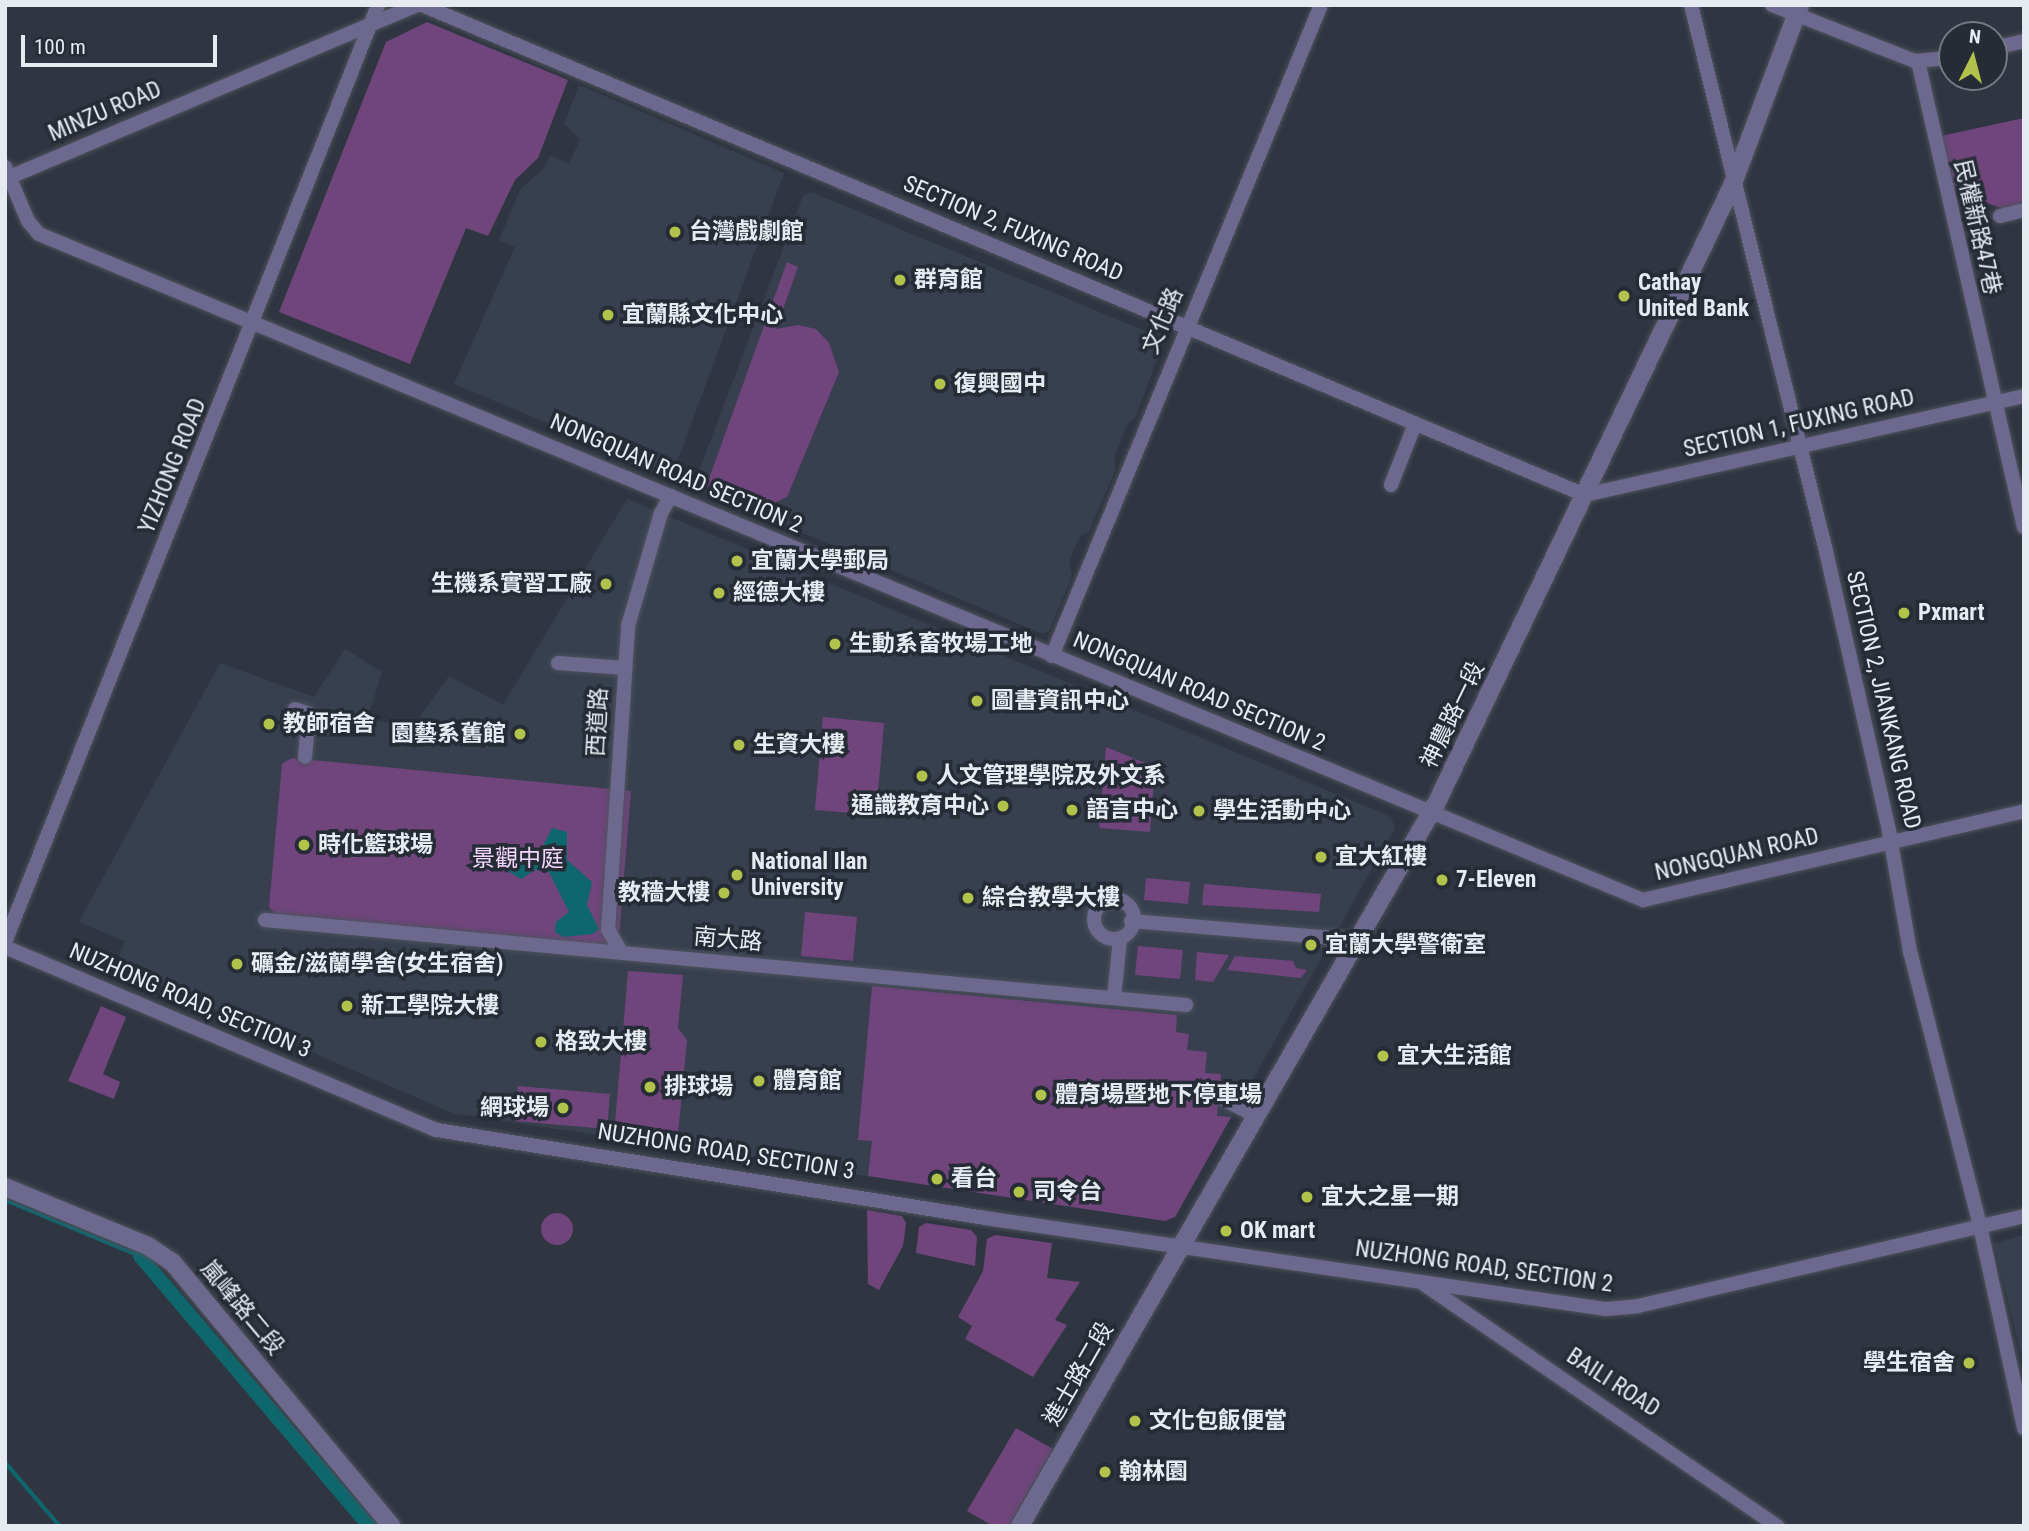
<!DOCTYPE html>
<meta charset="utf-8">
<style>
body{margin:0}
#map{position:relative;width:2029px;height:1531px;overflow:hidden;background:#303641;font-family:"Roboto Condensed","Noto Sans TC",sans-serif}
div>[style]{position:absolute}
.built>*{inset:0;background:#384050}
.green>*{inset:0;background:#6f457c}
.round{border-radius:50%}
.water>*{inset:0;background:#0f676e}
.stream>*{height:3.5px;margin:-1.75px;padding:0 1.75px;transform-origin:1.75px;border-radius:1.75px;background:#0f676e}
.canal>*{height:14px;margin:-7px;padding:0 7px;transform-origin:7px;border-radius:7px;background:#0f676e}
.roads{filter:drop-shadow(0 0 2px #4d535d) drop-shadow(0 0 2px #4d535d)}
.minor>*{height:14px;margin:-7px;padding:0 7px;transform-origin:7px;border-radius:7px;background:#6d698e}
.minor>.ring{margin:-7px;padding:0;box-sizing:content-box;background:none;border:14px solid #6d698e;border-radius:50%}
.tertiary>*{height:18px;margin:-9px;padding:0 9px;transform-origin:9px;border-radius:9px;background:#6d698e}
.dots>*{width:19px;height:19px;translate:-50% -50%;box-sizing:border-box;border:4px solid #262c36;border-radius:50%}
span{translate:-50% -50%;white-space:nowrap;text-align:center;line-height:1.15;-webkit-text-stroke:7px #262c36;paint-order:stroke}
.street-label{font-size:23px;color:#e6eaf1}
.poi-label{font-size:23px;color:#e6eaf1;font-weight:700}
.left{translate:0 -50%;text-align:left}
.right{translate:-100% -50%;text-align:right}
.park-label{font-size:23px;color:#f5d6fe}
.frame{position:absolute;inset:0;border:7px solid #e6eaf1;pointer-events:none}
.north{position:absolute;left:1938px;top:21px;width:70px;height:70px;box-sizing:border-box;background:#262c36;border:2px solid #737881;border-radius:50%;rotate:6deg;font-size:19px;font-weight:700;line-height:28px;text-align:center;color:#e6eaf1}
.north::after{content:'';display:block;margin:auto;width:24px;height:32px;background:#b2c34c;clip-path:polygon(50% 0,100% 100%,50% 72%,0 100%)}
.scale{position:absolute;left:21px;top:35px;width:196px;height:32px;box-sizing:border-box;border:4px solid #e6eaf1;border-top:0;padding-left:9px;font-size:21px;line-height:24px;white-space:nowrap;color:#e6eaf1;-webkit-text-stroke:5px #262c36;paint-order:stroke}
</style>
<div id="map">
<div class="built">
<div style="clip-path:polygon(579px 85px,784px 173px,674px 470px,669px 474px,454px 384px,515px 247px,499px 240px,520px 190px,544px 168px,550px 155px,569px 164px,580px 139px,564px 124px)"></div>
<div style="clip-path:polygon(811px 192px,1157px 336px,1161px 348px,1135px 419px,1128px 423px,1115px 455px,1115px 470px,1089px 532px,1080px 536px,1069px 561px,1072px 576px,1049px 631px,1043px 634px,696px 488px,694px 484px,803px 196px)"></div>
<div style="clip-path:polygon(627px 499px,1391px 817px,1395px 828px,1175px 1217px,1165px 1221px,452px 1113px,116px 967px,125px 941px,79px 922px,220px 663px,314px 697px,345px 649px,382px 672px,367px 720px,413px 726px,449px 676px,503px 705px)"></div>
<div style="clip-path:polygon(2024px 1235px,2024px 1365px,1994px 1243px)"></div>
</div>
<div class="green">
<div style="clip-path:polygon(427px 22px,568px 80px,538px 158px,515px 180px,488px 236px,466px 228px,410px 364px,279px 312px,386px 42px)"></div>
<div style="clip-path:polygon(2024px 118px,2024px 205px,2007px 210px,1952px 191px,1941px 136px)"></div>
<div style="clip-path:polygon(787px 262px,798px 267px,776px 329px,798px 325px,816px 329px,829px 343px,839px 372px,787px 497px,770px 505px,750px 505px,734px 500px,719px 480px,714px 491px,706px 487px)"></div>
<div style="clip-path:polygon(823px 717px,884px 723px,876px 815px,815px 810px)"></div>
<div style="clip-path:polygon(1106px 747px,1155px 767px,1150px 832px,1099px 828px)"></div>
<div style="clip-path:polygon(292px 758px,631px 791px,618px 948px,279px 917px,269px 907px,282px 764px)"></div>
<div style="clip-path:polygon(1146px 878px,1190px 882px,1188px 904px,1144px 900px)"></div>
<div style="clip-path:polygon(1204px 884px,1321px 894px,1319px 912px,1202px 905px)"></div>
<div style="clip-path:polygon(805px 912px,857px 917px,853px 961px,801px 956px)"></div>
<div style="clip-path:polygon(1138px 946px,1183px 950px,1180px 979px,1135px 975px)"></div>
<div style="clip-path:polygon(1197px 952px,1229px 955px,1213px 982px,1195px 980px)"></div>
<div style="clip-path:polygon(1235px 956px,1293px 961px,1296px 968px,1307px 970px,1301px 978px,1227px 970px)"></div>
<div style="clip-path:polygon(628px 971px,683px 975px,678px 1028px,687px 1040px,677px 1144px,614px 1135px)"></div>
<div style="clip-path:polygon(872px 986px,1177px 1015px,1176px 1032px,1189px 1034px,1187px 1050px,1207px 1052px,1205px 1073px,1221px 1074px,1217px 1116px,1231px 1117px,1175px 1217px,1165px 1221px,868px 1176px,872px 1141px,858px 1140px)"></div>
<div style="clip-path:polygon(101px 1006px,126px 1017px,103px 1074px,120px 1082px,114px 1099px,68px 1081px)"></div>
<div style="clip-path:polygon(518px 1086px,610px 1094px,607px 1129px,515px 1121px)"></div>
<div style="clip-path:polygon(867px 1210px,902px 1216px,906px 1223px,903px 1246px,879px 1290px,868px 1284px)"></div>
<div class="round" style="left:541px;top:1213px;width:32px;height:32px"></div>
<div style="clip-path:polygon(926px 1223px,971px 1230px,977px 1237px,975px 1266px,916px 1253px,919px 1227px)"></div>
<div style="clip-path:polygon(995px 1235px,1052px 1243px,1047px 1278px,1080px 1282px,1055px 1320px,1067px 1325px,1033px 1377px,965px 1339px,972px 1326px,958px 1317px,983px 1271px,987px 1239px)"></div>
<div style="clip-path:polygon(1016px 1428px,1053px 1449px,1009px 1526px,993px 1526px,967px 1511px)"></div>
</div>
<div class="water">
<div style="clip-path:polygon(552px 828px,567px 832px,567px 860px,592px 882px,587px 905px,599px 929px,593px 934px,563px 937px,555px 932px,556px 922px,569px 912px,549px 872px,535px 870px,521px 879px,495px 863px,497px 854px,506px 851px,542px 848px)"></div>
</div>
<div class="stream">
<div style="left:5px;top:1200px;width:146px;rotate:22.5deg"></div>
<div style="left:5px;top:1462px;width:84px;rotate:49.3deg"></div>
</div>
<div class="canal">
<div style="left:140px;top:1256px;width:354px;rotate:49.7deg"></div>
</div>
<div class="roads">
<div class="minor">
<div style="left:422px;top:5px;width:1262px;rotate:22.85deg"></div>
<div style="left:1585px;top:495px;width:450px;rotate:-12.7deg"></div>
<div style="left:1691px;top:5px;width:562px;rotate:76.11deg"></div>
<div style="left:1826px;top:551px;width:287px;rotate:77.3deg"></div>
<div style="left:1889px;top:831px;width:122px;rotate:80.1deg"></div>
<div style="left:1910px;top:951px;width:284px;rotate:75.7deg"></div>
<div style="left:1980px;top:1226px;width:207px;rotate:77.7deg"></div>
<div style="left:1772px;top:5px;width:154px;rotate:21.4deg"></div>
<div style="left:1915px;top:61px;width:37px;rotate:-5deg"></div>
<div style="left:1994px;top:48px;width:31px;rotate:-13deg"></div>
<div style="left:1918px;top:61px;width:478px;rotate:77.2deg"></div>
<div style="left:5px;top:167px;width:59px;rotate:66.9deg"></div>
<div style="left:28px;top:221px;width:17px;rotate:50deg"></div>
<div style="left:39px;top:234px;width:1737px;rotate:22.55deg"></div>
<div style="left:1643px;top:900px;width:391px;rotate:-13.1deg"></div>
<div style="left:5px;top:179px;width:446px;rotate:-22.9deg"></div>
<div style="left:2000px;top:216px;width:25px;rotate:-14deg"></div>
<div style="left:1391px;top:485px;width:66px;rotate:-68.5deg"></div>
<div style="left:1052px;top:656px;width:704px;rotate:-67.55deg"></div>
<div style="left:558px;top:663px;width:66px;rotate:4.3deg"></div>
<div style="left:295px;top:709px;width:15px;rotate:20deg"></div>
<div style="left:309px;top:714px;width:43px;rotate:95.3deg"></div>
<div class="ring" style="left:1094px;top:899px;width:26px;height:26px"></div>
<div style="left:265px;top:920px;width:925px;rotate:5.27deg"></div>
<div style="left:1131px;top:921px;width:226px;rotate:4.8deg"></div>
<div style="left:5px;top:942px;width:1009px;rotate:-68.29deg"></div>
<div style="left:5px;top:947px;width:469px;rotate:23deg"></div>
<div style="left:437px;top:1130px;width:555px;rotate:9.12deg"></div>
<div style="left:985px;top:1218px;width:628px;rotate:8.34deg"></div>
<div style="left:1606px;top:1309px;width:32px;rotate:-5deg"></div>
<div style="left:1638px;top:1306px;width:396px;rotate:-13.1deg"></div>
<div style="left:622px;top:953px;width:27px;rotate:-121deg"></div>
<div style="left:608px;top:930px;width:305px;rotate:-86.2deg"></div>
<div style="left:628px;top:626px;width:118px;rotate:-73.7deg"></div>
<div style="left:661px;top:513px;width:20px;rotate:-60deg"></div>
<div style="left:1114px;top:998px;width:59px;rotate:-84.2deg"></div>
<div style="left:1220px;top:1097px;width:40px;rotate:28deg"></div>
<div style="left:1425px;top:1285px;width:427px;rotate:34.4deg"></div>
</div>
<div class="tertiary">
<div style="left:5px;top:1187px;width:155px;rotate:22.4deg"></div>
<div style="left:148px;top:1246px;width:30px;rotate:34deg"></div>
<div style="left:173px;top:1263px;width:342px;rotate:50.3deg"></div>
<div style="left:1020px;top:1526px;width:836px;rotate:-60.06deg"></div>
<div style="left:1437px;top:802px;width:683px;rotate:-64.41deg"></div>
<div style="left:1732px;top:186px;width:193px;rotate:-69.4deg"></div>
</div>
</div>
<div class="dots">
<div style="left:675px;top:232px;background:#b2c34c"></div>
<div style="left:900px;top:280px;background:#b2c34c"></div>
<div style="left:1624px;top:296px;background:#b2c34c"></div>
<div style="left:608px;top:315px;background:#b2c34c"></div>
<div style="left:940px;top:384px;background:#b2c34c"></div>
<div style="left:737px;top:561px;background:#b2c34c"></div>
<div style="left:606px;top:584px;background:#b2c34c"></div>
<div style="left:719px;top:593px;background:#b2c34c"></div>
<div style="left:1904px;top:613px;background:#b2c34c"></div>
<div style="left:835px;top:644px;background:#b2c34c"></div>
<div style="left:977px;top:701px;background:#b2c34c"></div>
<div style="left:269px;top:724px;background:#b2c34c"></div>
<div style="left:520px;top:734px;background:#b2c34c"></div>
<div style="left:739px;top:745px;background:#b2c34c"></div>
<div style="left:922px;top:776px;background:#b2c34c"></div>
<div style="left:1003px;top:806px;background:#b2c34c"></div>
<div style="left:1072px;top:810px;background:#b2c34c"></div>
<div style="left:1199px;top:811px;background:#b2c34c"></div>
<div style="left:304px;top:845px;background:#b2c34c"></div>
<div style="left:1321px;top:857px;background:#b2c34c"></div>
<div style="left:737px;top:875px;background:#b2c34c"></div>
<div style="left:1442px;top:880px;background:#b2c34c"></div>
<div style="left:724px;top:893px;background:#b2c34c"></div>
<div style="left:968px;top:898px;background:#b2c34c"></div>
<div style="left:1311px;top:945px;background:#b2c34c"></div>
<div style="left:237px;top:964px;background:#b2c34c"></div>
<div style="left:347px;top:1006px;background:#b2c34c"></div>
<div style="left:541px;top:1042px;background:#b2c34c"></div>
<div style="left:1383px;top:1056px;background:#b2c34c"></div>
<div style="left:759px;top:1081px;background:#b2c34c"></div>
<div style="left:650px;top:1087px;background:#b2c34c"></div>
<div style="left:1041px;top:1095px;background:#b2c34c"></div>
<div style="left:563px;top:1108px;background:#b2c34c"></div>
<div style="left:937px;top:1179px;background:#b2c34c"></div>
<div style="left:1019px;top:1192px;background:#b2c34c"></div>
<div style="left:1307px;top:1197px;background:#b2c34c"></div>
<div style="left:1226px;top:1231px;background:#b2c34c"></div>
<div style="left:1969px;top:1363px;background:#b2c34c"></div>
<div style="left:1135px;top:1421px;background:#b2c34c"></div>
<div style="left:1105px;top:1472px;background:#b2c34c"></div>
</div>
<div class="street-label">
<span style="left:105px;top:112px;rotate:-23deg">MINZU ROAD</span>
<span style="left:1977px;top:227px;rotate:77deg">民權新路47巷</span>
<span style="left:1013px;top:229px;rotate:23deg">SECTION 2, FUXING ROAD</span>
<span style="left:1163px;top:321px;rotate:-67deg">文化路</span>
<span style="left:1799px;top:424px;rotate:-13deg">SECTION 1, FUXING ROAD</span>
<span style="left:173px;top:466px;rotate:-68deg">YIZHONG ROAD</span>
<span style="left:676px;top:474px;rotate:23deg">NONGQUAN ROAD SECTION 2</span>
<span style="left:1199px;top:692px;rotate:23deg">NONGQUAN ROAD SECTION 2</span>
<span style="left:1883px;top:700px;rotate:77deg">SECTION 2, JIANKANG ROAD</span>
<span style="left:1453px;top:715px;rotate:-64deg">神農路一段</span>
<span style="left:598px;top:722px;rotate:-87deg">西道路</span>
<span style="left:1737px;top:855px;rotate:-13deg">NONGQUAN ROAD</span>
<span style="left:728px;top:940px;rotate:5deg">南大路</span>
<span style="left:190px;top:1001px;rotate:23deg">NUZHONG ROAD, SECTION 3</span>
<span style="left:726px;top:1152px;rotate:9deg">NUZHONG ROAD, SECTION 3</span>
<span style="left:1484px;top:1267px;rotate:8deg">NUZHONG ROAD, SECTION 2</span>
<span style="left:242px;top:1308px;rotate:50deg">嵐峰路二段</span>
<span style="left:1079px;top:1374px;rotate:-60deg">進士路二段</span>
<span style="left:1613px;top:1383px;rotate:33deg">BAILI ROAD</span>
</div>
<div class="poi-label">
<span class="left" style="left:689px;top:232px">台灣戲劇館</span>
<span class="left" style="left:914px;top:280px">群育館</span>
<span class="left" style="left:1638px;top:296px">Cathay<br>United Bank</span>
<span class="left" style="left:622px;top:315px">宜蘭縣文化中心</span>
<span class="left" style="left:954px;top:384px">復興國中</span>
<span class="left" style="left:751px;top:561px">宜蘭大學郵局</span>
<span class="right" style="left:592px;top:584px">生機系實習工廠</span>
<span class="left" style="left:733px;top:593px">經德大樓</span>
<span class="left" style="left:1918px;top:613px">Pxmart</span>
<span class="left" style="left:849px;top:644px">生動系畜牧場工地</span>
<span class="left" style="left:991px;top:701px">圖書資訊中心</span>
<span class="left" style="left:283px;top:724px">教師宿舍</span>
<span class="right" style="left:506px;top:734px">園藝系舊館</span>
<span class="left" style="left:753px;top:745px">生資大樓</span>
<span class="left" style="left:936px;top:776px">人文管理學院及外文系</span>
<span class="right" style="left:989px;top:806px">通識教育中心</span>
<span class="left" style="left:1086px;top:810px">語言中心</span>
<span class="left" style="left:1213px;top:811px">學生活動中心</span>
<span class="left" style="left:318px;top:845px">時化籃球場</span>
<span class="left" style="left:1335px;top:857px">宜大紅樓</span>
<span class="left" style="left:751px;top:875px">National Ilan<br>University</span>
<span class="left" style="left:1456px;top:880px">7-Eleven</span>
<span class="right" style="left:710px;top:893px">教穡大樓</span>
<span class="left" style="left:982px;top:898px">綜合教學大樓</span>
<span class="left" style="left:1325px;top:945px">宜蘭大學警衛室</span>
<span class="left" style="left:251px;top:964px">礪金/滋蘭學舍(女生宿舍)</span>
<span class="left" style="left:361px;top:1006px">新工學院大樓</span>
<span class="left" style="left:555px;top:1042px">格致大樓</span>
<span class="left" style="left:1397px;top:1056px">宜大生活館</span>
<span class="left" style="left:773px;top:1081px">體育館</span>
<span class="left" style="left:664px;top:1087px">排球場</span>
<span class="left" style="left:1055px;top:1095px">體育場暨地下停車場</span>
<span class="right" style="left:549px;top:1108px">網球場</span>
<span class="left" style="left:951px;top:1179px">看台</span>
<span class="left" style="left:1033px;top:1192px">司令台</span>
<span class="left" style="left:1321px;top:1197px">宜大之星一期</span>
<span class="left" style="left:1240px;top:1231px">OK mart</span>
<span class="right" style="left:1955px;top:1363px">學生宿舍</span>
<span class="left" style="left:1149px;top:1421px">文化包飯便當</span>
<span class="left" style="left:1119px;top:1472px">翰林園</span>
</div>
<div class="park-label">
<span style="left:518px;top:859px">景觀中庭</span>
</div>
<div class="frame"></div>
<div class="north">N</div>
<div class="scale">100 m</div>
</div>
